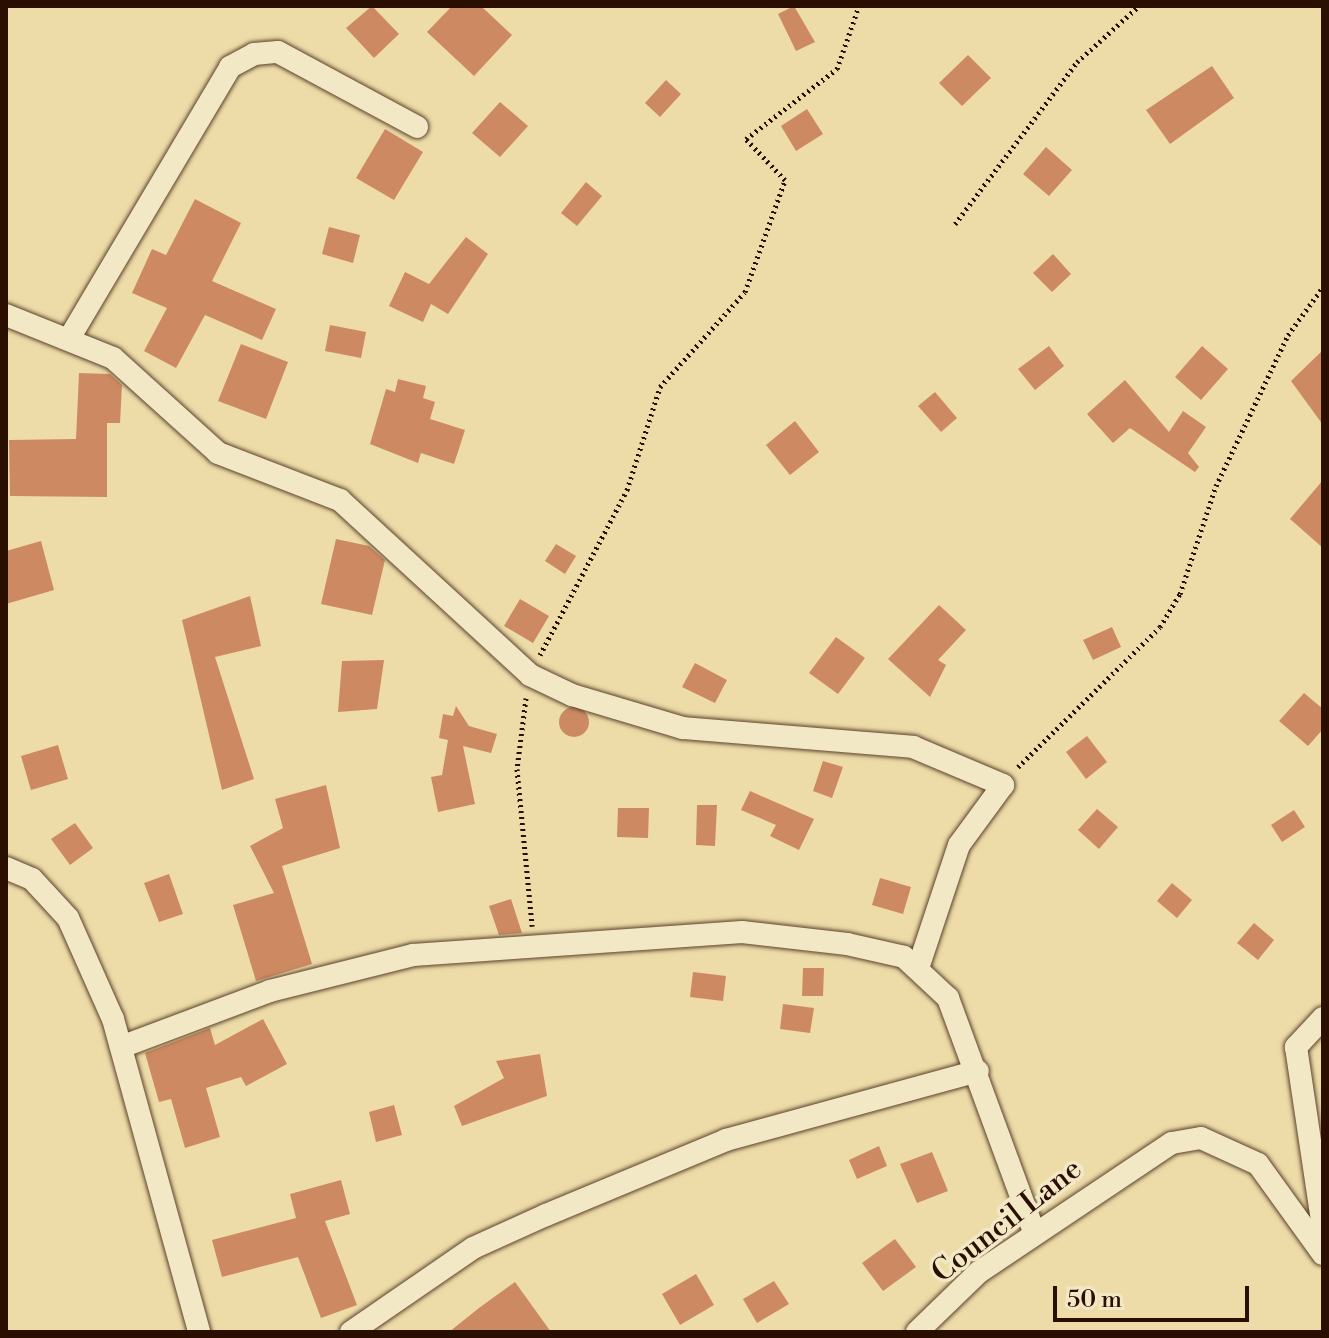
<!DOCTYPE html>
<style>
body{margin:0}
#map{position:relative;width:1329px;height:1338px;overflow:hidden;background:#eddca8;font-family:"Libre Bodoni",serif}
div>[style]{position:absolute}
.building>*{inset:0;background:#cd8a62}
.round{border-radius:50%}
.path>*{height:5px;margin-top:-2.5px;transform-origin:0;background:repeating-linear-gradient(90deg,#2a0f01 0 2px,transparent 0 6px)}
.roads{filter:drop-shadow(0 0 2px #5b422b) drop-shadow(0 0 2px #5b422b)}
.minor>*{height:22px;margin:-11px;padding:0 11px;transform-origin:11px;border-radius:11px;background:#f3e8c6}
span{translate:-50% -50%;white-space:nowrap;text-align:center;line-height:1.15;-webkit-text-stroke:7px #f3e8c6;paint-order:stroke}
.street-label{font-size:30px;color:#2a0f01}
.frame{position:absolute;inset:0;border:8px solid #2a0f01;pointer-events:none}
.scale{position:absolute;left:1053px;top:1286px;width:196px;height:36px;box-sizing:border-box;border:4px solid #2a0f01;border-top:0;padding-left:10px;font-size:24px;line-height:28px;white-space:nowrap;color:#2a0f01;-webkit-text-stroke:6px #f3e8c6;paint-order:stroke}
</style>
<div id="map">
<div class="building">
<div style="clip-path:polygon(372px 6px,399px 34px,374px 58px,346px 28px)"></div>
<div style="clip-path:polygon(452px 6px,481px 6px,512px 35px,474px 76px,427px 32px)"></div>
<div style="clip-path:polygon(794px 6px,815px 42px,796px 51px,778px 14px)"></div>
<div style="clip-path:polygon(968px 55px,991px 78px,962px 106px,939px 83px)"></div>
<div style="clip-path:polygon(1212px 66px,1234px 98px,1170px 144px,1146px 110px)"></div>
<div style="clip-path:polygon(666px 80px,681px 94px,660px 117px,645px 103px)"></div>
<div style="clip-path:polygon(500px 102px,528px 126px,500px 157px,472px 133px)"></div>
<div style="clip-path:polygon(807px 109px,823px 134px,796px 151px,781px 126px)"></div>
<div style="clip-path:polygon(385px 129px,423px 152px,394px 200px,356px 178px)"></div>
<div style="clip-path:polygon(1046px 147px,1072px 170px,1049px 196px,1023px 174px)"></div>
<div style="clip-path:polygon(586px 182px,602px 196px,577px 226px,561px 213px)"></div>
<div style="clip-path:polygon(195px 199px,241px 223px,212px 281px,276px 309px,262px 340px,205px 315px,176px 368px,144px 351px,167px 308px,132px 293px,152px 249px,166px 255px)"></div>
<div style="clip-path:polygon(329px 227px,360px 235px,353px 263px,322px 254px)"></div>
<div style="clip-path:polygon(466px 237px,488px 254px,448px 314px,431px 304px,423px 322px,389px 306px,405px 272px,429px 284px)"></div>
<div style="clip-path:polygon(1053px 254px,1071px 274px,1052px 292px,1033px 273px)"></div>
<div style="clip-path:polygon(330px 325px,366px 332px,361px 358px,325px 351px)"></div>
<div style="clip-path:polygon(241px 344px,288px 362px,266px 419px,218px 401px)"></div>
<div style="clip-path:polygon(1049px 346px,1064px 366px,1035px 390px,1018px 369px)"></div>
<div style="clip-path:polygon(1202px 346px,1228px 369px,1201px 400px,1175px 377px)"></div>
<div style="clip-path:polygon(1323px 350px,1323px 425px,1291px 381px)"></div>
<div style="clip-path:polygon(79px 373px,110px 374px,122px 385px,120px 423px,107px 423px,107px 497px,10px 496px,9px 440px,76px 439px)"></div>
<div style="clip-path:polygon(398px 379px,426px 386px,423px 398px,435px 402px,430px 419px,465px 430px,454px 464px,421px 453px,418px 463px,370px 444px,386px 389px,395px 392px)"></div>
<div style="clip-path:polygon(1125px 380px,1169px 432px,1183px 411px,1206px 427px,1188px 453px,1199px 467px,1195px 472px,1130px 428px,1113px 443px,1087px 414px)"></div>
<div style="clip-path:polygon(935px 392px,957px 418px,941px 432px,918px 406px)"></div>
<div style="clip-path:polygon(795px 421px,819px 452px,790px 475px,766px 445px)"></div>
<div style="clip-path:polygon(1323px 480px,1323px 548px,1290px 519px)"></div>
<div style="clip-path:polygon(336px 539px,369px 546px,385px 560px,372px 615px,321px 604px)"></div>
<div style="clip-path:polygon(41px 541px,54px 590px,6px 604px,6px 551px)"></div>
<div style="clip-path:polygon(556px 544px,576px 556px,565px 574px,545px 561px)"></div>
<div style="clip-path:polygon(250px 596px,261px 646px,215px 657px,254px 779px,222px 790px,182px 620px)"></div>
<div style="clip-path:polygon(520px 599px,549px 616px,533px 643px,504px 626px)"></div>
<div style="clip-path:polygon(939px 605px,966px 630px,938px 660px,946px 665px,930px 697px,888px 659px)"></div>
<div style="clip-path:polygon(1112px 627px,1121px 647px,1093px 660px,1083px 640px)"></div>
<div style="clip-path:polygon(836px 637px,865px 658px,838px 694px,809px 673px)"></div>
<div style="clip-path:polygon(384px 660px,377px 709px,338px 712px,342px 661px)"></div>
<div style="clip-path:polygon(695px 663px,727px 680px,715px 703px,682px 687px)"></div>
<div style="clip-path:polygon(1304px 693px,1323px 709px,1323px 729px,1308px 746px,1279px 721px)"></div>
<div style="clip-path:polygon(456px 706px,469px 726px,497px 734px,491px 753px,463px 746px,475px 804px,438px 812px,431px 777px,442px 775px,448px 740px,439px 738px,443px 714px,453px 716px)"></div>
<div class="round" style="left:559px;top:707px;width:30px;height:30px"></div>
<div style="clip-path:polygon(1087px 736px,1107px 762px,1086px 779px,1066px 752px)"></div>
<div style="clip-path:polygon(58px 745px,68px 779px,31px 790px,21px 756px)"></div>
<div style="clip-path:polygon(823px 761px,843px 767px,832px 798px,813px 791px)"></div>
<div style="clip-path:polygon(326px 785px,340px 848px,282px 866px,312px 964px,256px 981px,233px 905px,274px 893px,250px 846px,283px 828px,275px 799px)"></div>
<div style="clip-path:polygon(750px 791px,814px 819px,799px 850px,770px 836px,776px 825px,741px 810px)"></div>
<div style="clip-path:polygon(697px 805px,717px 805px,715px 846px,696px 845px)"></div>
<div style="clip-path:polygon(618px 808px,649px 808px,648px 838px,617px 837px)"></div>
<div style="clip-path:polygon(1097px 809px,1118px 827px,1099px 849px,1078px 830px)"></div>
<div style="clip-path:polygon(1294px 810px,1305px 827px,1282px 842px,1271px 825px)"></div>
<div style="clip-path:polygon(75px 823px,93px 848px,70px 865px,51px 839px)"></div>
<div style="clip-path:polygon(169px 874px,183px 914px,159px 922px,144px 883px)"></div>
<div style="clip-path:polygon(880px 878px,911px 887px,903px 914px,872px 905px)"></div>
<div style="clip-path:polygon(1172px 883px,1192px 900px,1177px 918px,1157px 901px)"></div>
<div style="clip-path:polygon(511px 899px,522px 933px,499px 935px,489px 906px)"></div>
<div style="clip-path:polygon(1254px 923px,1274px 940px,1258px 960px,1237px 943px)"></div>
<div style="clip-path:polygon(803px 968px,824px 968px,823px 996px,802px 996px)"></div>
<div style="clip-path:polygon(693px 972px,726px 976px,723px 1001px,690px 997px)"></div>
<div style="clip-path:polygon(783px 1004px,814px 1008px,810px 1033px,780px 1029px)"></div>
<div style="clip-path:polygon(263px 1019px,287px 1064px,246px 1086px,241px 1077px,206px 1088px,220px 1137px,185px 1148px,171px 1099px,159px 1102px,145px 1053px,210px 1028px,215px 1045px)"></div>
<div style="clip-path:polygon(540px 1054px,547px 1096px,462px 1126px,454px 1106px,504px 1078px,496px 1061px)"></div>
<div style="clip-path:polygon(394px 1105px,402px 1135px,376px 1142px,369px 1112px)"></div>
<div style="clip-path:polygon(879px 1146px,887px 1166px,857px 1179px,849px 1160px)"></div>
<div style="clip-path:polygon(932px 1152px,948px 1191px,917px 1203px,900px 1164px)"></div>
<div style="clip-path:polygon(341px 1180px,350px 1214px,325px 1221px,357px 1305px,321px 1318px,298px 1257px,222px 1277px,212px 1240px,296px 1218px,290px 1194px)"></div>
<div style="clip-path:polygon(895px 1239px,916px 1267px,883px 1291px,862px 1263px)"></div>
<div style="clip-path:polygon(696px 1274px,714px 1305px,680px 1325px,662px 1294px)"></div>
<div style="clip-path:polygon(774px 1281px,789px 1304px,757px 1323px,743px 1299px)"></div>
<div style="clip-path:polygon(515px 1282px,551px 1332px,449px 1332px,479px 1308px)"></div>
</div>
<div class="path">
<div style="left:955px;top:224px;width:203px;rotate:-53deg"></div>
<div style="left:1077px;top:62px;width:84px;rotate:-42.1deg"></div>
<div style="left:540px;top:655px;width:187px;rotate:-62.2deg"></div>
<div style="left:627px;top:490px;width:108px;rotate:-72.2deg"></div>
<div style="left:660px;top:387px;width:127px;rotate:-48.2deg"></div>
<div style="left:745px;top:292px;width:119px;rotate:-70.3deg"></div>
<div style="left:785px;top:180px;width:57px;rotate:-133.6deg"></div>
<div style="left:746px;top:139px;width:115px;rotate:-37.6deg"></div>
<div style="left:837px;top:69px;width:67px;rotate:-70.8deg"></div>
<div style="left:526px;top:698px;width:72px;rotate:97.2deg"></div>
<div style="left:517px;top:769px;width:158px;rotate:84.5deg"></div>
<div style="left:1018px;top:767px;width:199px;rotate:-44.6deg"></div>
<div style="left:1160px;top:627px;width:39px;rotate:-59deg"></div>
<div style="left:1180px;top:594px;width:114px;rotate:-71.6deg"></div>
<div style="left:1216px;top:486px;width:167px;rotate:-64.5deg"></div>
<div style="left:1288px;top:335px;width:59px;rotate:-53.9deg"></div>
</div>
<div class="roads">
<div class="minor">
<div style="left:6px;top:315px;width:115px;rotate:21.9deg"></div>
<div style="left:113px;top:358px;width:142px;rotate:42.1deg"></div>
<div style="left:218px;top:453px;width:131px;rotate:21.1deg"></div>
<div style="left:340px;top:500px;width:258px;rotate:42.6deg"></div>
<div style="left:530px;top:675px;width:47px;rotate:25.5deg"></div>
<div style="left:572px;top:695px;width:116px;rotate:16.6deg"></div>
<div style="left:683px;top:728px;width:231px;rotate:4.7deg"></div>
<div style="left:913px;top:747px;width:98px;rotate:22.9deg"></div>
<div style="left:1003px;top:785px;width:74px;rotate:126.3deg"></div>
<div style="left:959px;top:845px;width:126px;rotate:108.4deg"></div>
<div style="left:70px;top:337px;width:314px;rotate:-59.3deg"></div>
<div style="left:230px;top:67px;width:27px;rotate:-28deg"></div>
<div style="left:254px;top:54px;width:24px;rotate:-5deg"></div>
<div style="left:278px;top:52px;width:158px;rotate:28.3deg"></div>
<div style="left:6px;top:868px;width:28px;rotate:23deg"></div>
<div style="left:32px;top:879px;width:53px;rotate:47.3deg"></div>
<div style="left:68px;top:918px;width:111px;rotate:66deg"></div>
<div style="left:113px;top:1019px;width:325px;rotate:74.6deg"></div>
<div style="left:1323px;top:1018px;width:40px;rotate:133deg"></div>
<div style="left:1296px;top:1047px;width:183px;rotate:81.5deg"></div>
<div style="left:121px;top:1047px;width:159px;rotate:-20.6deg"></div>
<div style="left:270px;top:991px;width:147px;rotate:-14.1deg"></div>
<div style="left:413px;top:955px;width:330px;rotate:-4deg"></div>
<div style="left:742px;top:932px;width:106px;rotate:6.5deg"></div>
<div style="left:847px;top:944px;width:58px;rotate:12.8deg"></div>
<div style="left:904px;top:957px;width:60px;rotate:43deg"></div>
<div style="left:948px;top:998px;width:249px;rotate:69.8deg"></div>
<div style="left:351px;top:1332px;width:148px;rotate:-34.5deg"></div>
<div style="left:473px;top:1248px;width:80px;rotate:-24.3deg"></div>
<div style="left:546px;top:1215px;width:195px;rotate:-22.6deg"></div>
<div style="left:726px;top:1140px;width:261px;rotate:-15.3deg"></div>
<div style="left:917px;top:1332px;width:86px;rotate:-44.1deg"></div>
<div style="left:979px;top:1272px;width:232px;rotate:-33.8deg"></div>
<div style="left:1172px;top:1143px;width:29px;rotate:-10deg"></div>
<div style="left:1201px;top:1138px;width:63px;rotate:24.5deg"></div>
<div style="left:1258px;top:1164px;width:111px;rotate:54.2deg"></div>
</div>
</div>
<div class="street-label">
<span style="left:1007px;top:1221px;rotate:-38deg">Council Lane</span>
</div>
<div class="frame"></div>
<div class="scale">50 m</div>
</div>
